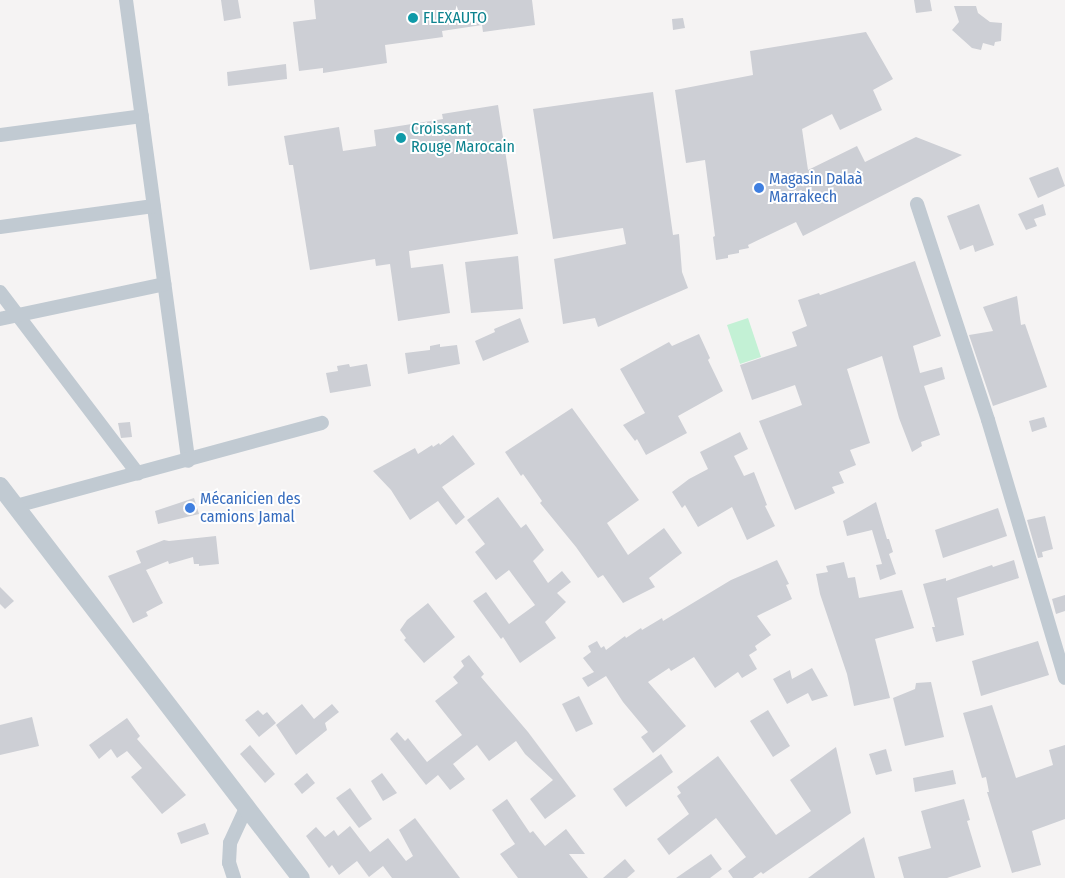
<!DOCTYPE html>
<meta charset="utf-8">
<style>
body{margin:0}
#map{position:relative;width:1065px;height:878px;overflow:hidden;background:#f5f3f3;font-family:"Fira Sans Condensed",sans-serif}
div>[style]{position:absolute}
.green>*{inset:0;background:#c3f1d5}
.building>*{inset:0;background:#cdcfd5}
.minor>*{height:14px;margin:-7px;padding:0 7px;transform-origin:7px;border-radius:7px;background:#c1cad2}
.tertiary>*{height:18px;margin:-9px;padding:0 9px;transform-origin:9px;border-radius:9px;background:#c1cad2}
.dots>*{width:14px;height:14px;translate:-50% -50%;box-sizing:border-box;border:2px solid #fff;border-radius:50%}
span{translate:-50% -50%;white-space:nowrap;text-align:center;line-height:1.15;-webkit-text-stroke:4px #fff;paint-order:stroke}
.culture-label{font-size:16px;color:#0d838f}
.left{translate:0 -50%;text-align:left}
.shop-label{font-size:16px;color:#366cbe}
</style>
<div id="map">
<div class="green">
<div style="clip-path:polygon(748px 318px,761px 357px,740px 364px,727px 325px)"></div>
</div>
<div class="building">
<div style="clip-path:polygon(221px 0,238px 0,241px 18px,224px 21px)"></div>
<div style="clip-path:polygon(314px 0,532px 0,535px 25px,483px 32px,482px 25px,442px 31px,443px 37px,385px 45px,387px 63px,323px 73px,323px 68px,299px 71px,293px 22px,316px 19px)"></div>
<div style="clip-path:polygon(914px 0,930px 0,932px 11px,916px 13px)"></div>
<div style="clip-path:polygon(954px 6px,976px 6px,978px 13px,990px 22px,1002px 23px,1001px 41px,995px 42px,994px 46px,983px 43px,981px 50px,972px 48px,952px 30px,959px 22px)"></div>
<div style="clip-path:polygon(683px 18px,685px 28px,673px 30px,672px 19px)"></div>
<div style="clip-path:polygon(866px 32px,893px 79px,873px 90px,882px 110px,840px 130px,832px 114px,802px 129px,808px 170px,857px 146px,865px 162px,916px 137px,962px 155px,803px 236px,796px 222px,748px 245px,749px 248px,739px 250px,739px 253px,728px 255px,728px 258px,716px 260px,713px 237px,715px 236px,705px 160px,686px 163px,675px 90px,753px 75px,750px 51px)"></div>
<div style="clip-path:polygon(286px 64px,287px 79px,228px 86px,227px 72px)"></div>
<div style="clip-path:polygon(653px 92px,673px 235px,679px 234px,682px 272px,688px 288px,598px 327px,595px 318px,563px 324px,554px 259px,626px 244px,623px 228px,553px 239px,533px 109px)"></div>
<div style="clip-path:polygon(498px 105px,518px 234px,409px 251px,411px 268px,443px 264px,450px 313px,398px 321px,390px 264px,376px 266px,375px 259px,310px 270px,293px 165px,289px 165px,284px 136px,339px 127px,343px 151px,376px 146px,374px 130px,443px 119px,442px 114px)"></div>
<div style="clip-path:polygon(1058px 167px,1065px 186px,1038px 198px,1029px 178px)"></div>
<div style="clip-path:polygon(979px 204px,994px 245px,975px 252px,973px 245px,960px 250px,947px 216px)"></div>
<div style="clip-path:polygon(1043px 204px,1046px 215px,1034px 219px,1037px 226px,1026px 230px,1018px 214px)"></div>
<div style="clip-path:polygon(518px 256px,523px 309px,471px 313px,465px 262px)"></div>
<div style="clip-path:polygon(915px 261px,941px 336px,913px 346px,920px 373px,942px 367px,945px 379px,924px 386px,940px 435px,921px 442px,922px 446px,912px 452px,899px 418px,882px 356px,847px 369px,870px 443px,850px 450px,856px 465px,839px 472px,844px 483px,832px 487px,835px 493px,795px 510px,759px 421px,802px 405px,795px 385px,752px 400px,740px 365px,797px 346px,792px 332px,807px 326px,798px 300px,819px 293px,820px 295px)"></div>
<div style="clip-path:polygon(1017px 296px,1021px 325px,1025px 324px,1047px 387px,993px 406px,969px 335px,993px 331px,983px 307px)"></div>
<div style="clip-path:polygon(520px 318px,529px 342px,483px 361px,475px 341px,495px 332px,494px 329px)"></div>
<div style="clip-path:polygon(699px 334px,710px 358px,708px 360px,723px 391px,678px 416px,687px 433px,646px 455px,637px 439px,635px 441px,623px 425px,645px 413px,620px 369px,669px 342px,672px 346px)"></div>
<div style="clip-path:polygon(440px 344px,440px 347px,457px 345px,460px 364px,408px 374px,405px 353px,430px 350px,430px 346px)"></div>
<div style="clip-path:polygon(349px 364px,350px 367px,367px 364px,371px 386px,330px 393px,326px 373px,338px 371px,337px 366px)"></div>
<div style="clip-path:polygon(572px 408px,639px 500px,607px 523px,628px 555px,664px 528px,682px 553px,649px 578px,655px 587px,623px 603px,603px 575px,598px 578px,576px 547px,540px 503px,542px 501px,523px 474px,521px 476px,505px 452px)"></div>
<div style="clip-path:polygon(1044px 417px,1047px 427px,1032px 432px,1029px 421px)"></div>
<div style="clip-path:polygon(130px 422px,132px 437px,121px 438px,118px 423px)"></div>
<div style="clip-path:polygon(740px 432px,748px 449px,734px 456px,744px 476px,754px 472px,767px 505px,765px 506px,775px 526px,747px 540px,732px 507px,698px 527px,685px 505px,682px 508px,672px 492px,689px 479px,708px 469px,700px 452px)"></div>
<div style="clip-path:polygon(453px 435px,475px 464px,442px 487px,465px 517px,456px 525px,438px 501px,410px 520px,391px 490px,373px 471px,415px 448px,418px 454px,432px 445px,433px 447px,439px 443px,440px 445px)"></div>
<div style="clip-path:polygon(498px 497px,521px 528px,526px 524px,544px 550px,533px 561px,548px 583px,562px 571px,571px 582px,557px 593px,566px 602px,545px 622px,556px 638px,520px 663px,503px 637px,501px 639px,473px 601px,486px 592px,509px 624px,535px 605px,509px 570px,496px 580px,475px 552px,485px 544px,467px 520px)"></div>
<div style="clip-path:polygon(194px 498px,199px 514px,158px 524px,155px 511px)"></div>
<div style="clip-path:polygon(876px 502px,887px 539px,889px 539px,893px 552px,889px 554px,896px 574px,880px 580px,876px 565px,882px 564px,872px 530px,847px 536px,843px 521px)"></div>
<div style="clip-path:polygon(998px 508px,1007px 536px,943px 558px,935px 530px)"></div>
<div style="clip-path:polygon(1045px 516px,1053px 549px,1042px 552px,1043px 557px,1038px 558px,1027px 520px)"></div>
<div style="clip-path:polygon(216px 536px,219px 564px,199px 566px,199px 564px,194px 564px,193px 557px,169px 564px,168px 561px,146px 570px,163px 603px,146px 612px,148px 616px,133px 623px,108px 576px,141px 563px,136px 551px,164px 540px,169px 541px)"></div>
<div style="clip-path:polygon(777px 560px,789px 584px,786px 585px,792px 599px,757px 616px,771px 635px,755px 646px,757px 650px,749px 655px,757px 669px,742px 678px,738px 672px,715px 688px,694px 657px,671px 671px,669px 668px,648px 682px,686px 726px,653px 753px,641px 737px,648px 732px,623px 702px,606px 676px,588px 687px,582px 678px,594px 672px,583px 658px,591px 652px,588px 646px,597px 641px,601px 648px,604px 646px,606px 650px,625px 636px,626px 638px,641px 628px,642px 630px,662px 618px,663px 621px,731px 580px)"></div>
<div style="clip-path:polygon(1014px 560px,1019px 578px,957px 598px,964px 635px,936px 642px,932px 627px,935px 627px,923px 584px,946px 578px,946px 581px,992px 565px,993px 567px)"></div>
<div style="clip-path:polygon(844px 562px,848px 578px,855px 577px,859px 598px,902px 590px,914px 628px,875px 639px,890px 698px,854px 706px,847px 674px,820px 594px,816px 574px,828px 572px,826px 566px)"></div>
<div style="clip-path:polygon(0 587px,14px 601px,5px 609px,0 604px)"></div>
<div style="clip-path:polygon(1065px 595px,1065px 611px,1056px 614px,1052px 599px)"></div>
<div style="clip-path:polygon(428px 603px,455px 637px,424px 663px,404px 640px,406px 638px,400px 630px,407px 620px)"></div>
<div style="clip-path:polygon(1038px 641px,1049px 675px,981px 696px,972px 661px)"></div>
<div style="clip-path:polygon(469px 655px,484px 674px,481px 677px,528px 732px,576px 796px,545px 819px,530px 799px,553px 780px,525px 754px,516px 741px,489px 761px,477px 745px,453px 764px,465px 779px,450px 790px,438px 775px,426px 785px,390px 739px,397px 732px,405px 741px,408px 738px,427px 762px,462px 735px,435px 701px,458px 683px,453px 677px,464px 666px,461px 661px)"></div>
<div style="clip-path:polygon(812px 668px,828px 696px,812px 701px,808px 693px,787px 704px,773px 679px,790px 670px,792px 679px)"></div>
<div style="clip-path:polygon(931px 682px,944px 737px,905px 746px,893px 698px,915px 689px,916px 683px)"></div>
<div style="clip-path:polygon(579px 696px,593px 724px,576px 732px,562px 704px)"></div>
<div style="clip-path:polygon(302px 704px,314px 719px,332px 704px,339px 712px,325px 723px,327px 730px,296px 755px,276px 725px)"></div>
<div style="clip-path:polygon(992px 705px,1016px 778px,1053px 765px,1049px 750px,1065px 745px,1065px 819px,1032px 831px,1041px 865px,1012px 873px,987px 792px,989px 792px,986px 777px,982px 778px,963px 713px)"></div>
<div style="clip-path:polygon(258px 710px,263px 715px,267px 712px,276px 723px,259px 737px,245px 720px)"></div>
<div style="clip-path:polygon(768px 710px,790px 746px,773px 757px,750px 721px)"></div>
<div style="clip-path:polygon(32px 717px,39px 746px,0 755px,0 725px)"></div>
<div style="clip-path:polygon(127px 718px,140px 736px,137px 739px,186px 795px,162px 814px,131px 777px,142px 768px,127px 751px,117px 758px,111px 749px,99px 759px,89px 745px)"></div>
<div style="clip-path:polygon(250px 745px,275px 774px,265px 783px,240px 754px)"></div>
<div style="clip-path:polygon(836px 747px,851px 813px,763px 874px,761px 872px,753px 878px,733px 878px,728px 871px,746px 857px,716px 818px,669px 855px,657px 839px,689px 814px,677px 796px,681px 793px,677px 787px,718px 756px,776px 835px,811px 811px,790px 780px)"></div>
<div style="clip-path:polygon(886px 749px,892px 771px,876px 775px,869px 754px)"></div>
<div style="clip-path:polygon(661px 754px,673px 772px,626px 807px,613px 789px)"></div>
<div style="clip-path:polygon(953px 770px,956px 784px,915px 792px,913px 778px)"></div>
<div style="clip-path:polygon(307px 773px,315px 783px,302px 794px,294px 784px)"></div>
<div style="clip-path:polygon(382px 773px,397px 793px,383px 801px,371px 781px)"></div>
<div style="clip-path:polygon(350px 788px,372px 819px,359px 828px,336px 798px)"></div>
<div style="clip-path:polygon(507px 799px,530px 833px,533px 831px,545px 846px,566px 829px,585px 854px,569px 854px,588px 878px,518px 878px,500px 854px,515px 844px,492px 810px)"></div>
<div style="clip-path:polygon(964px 799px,970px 820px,967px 821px,981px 867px,947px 878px,904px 878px,898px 857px,931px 848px,921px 811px)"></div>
<div style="clip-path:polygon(415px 818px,460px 878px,392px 878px,383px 866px,369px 877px,357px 861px,339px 875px,332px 865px,329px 868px,306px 836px,316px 827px,325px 837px,334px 830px,338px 836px,350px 826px,370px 852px,388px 838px,406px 861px,413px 856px,399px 830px)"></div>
<div style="clip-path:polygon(205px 823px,209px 834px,181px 844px,177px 833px)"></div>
<div style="clip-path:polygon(864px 837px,875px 878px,808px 878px)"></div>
<div style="clip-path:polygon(711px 854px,722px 869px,710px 878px,676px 878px)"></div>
<div style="clip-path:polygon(625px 859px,635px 871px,627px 878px,603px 878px)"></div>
</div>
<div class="minor">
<div style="left:126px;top:0;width:465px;rotate:82.3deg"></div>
<div style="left:0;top:135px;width:143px;rotate:-7.6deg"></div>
<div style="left:917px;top:204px;width:227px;rotate:71.8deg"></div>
<div style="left:988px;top:420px;width:269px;rotate:73.4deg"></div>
<div style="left:0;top:227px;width:155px;rotate:-7.8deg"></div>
<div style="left:0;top:292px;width:228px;rotate:52.8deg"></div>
<div style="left:0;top:319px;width:168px;rotate:-12deg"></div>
<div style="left:16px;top:506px;width:317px;rotate:-15.2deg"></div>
<div style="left:234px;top:878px;width:16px;rotate:-108deg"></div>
<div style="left:229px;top:863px;width:20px;rotate:-87deg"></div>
<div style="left:230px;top:843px;width:41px;rotate:-65.3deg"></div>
</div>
<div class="tertiary">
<div style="left:0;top:486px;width:494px;rotate:52.5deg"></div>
</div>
<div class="dots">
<div style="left:413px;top:18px;background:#0f9aa8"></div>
<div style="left:401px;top:138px;background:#0f9aa8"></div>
<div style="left:759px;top:188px;background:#3f7fe0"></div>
<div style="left:190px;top:508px;background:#3f7fe0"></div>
</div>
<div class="culture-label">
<span class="left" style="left:423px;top:18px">FLEXAUTO</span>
<span class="left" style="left:411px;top:138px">Croissant<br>Rouge Marocain</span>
</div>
<div class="shop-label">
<span class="left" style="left:769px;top:188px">Magasin Dalaà<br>Marrakech</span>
<span class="left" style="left:200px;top:508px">Mécanicien des<br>camions Jamal</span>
</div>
</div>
